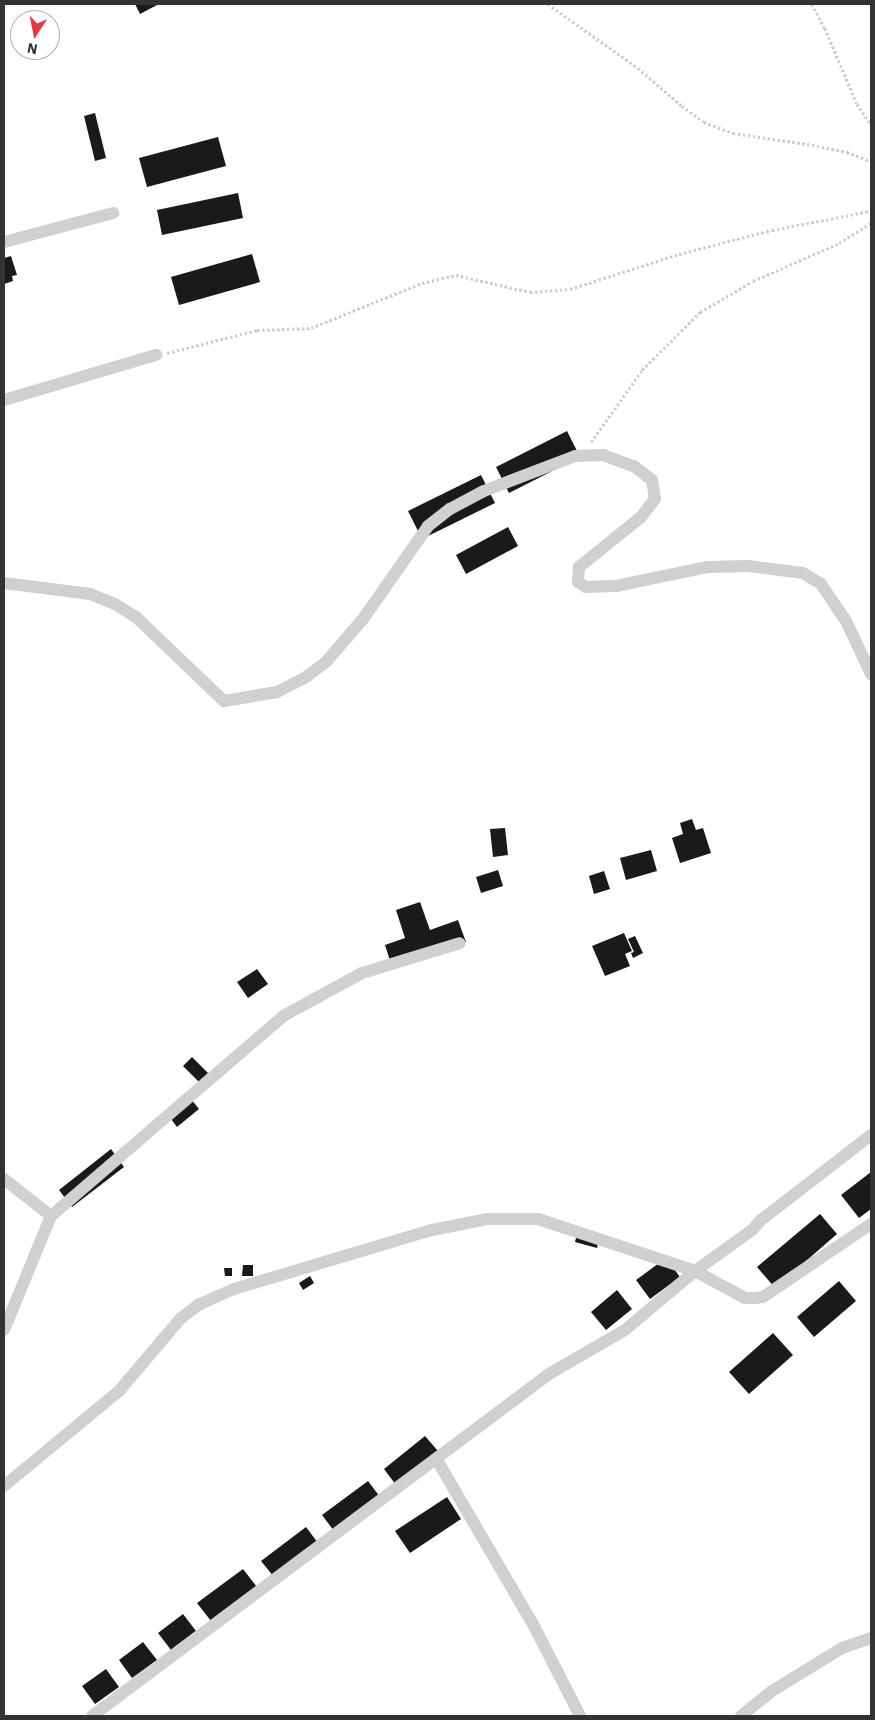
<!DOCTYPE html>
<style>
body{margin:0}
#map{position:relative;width:875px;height:1720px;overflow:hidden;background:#fff;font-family:"IBM Plex Sans",sans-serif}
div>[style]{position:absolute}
.building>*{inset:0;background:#1a1a1a}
.path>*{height:2.5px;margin-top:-1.25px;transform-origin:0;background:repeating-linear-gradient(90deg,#cdcdcd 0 2.5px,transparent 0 5px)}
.minor>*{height:12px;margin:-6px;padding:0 6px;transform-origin:6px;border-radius:6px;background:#d0d0d0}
span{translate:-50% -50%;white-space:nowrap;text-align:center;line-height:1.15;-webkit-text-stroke:5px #fff;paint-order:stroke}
.frame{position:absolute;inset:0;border:5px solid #333;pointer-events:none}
.north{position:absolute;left:10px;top:10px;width:50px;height:50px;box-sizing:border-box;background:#fff;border:1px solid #adadad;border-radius:50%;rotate:191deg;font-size:14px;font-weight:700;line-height:20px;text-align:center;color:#333}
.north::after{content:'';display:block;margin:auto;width:18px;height:22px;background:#e63946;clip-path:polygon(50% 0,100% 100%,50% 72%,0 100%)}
</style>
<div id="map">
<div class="building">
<div style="clip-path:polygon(135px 4px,159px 4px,140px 14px)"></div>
<div style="clip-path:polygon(95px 113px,106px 158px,95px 161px,84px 116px)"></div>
<div style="clip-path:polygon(218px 137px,226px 166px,147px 187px,139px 158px)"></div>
<div style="clip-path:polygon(238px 193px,243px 218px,162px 235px,157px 210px)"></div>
<div style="clip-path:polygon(252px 254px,260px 282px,179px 305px,171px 277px)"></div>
<div style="clip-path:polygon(11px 256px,17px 275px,12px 276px,13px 281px,4px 284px,4px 258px)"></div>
<div style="clip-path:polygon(567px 431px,580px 457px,509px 493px,496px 467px)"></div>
<div style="clip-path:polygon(481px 475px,495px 503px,422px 539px,408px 511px)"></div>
<div style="clip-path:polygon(508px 527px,518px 546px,466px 574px,456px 555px)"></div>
<div style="clip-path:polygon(692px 819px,696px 830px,703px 828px,711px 853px,680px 863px,672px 838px,683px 834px,680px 823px)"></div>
<div style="clip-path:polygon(505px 828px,508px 855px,493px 857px,490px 829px)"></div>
<div style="clip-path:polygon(651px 850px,657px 871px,626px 880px,620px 858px)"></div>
<div style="clip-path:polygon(498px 870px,503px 886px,481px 893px,476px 877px)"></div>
<div style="clip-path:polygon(604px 871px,610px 889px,594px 894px,589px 876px)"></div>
<div style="clip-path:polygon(420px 902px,430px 930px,458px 920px,466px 942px,392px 967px,385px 945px,405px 938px,396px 910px)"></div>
<div style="clip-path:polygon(624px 933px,632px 951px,625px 954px,630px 966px,605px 976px,592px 946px)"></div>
<div style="clip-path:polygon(635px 936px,643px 953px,633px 958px,631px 953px,634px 952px,628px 939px)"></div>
<div style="clip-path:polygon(257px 969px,268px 984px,248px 998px,237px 982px)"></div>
<div style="clip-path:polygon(192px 1057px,208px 1073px,199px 1082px,183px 1066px)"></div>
<div style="clip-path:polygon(187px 1094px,199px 1109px,177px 1127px,165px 1111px)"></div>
<div style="clip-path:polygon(111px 1149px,124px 1167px,72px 1207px,59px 1190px)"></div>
<div style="clip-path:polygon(871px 1172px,871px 1209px,859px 1218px,841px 1195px)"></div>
<div style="clip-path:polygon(820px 1214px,837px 1234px,775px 1288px,757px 1267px)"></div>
<div style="clip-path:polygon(578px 1230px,600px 1235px,597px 1248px,575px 1242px)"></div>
<div style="clip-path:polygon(666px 1258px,680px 1277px,650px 1299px,636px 1280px)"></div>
<div style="clip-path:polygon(243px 1265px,253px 1265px,253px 1276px,242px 1276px)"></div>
<div style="clip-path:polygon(224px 1268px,232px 1268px,232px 1276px,225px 1276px)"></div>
<div style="clip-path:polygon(310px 1276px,314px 1283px,303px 1290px,299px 1283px)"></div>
<div style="clip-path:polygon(839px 1281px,856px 1301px,814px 1337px,797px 1317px)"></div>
<div style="clip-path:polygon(617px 1290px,632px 1309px,606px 1330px,591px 1312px)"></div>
<div style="clip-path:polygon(773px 1333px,793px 1355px,749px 1394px,729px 1372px)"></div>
<div style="clip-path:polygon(425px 1436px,438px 1451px,396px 1485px,384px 1469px)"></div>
<div style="clip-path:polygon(368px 1481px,380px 1497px,334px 1531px,322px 1515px)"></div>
<div style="clip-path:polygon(447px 1497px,461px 1519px,410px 1553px,395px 1531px)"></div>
<div style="clip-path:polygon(306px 1527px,318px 1543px,274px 1577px,261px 1561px)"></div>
<div style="clip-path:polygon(243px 1569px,257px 1587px,211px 1621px,197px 1603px)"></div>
<div style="clip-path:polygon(183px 1614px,196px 1631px,171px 1650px,158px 1633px)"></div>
<div style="clip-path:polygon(143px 1642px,157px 1660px,132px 1678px,119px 1660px)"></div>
<div style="clip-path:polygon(106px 1669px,119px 1687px,95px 1704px,82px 1686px)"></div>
</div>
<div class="path">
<div style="left:548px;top:4px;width:110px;rotate:35.4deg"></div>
<div style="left:638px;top:68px;width:58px;rotate:40.8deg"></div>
<div style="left:682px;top:106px;width:27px;rotate:36deg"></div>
<div style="left:704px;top:122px;width:31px;rotate:21deg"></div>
<div style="left:733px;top:133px;width:75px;rotate:8.5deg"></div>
<div style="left:807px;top:144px;width:41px;rotate:11.3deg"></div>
<div style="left:847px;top:152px;width:26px;rotate:21deg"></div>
<div style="left:812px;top:4px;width:27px;rotate:62deg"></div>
<div style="left:825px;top:28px;width:82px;rotate:67.2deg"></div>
<div style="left:857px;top:104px;width:24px;rotate:55deg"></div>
<div style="left:167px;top:353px;width:93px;rotate:-14.3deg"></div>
<div style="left:257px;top:330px;width:54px;rotate:-2.1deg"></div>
<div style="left:311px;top:328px;width:120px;rotate:-22.1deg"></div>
<div style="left:422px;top:283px;width:35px;rotate:-13deg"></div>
<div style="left:456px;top:275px;width:76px;rotate:12.9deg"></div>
<div style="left:530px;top:292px;width:40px;rotate:-4.3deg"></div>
<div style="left:570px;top:289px;width:114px;rotate:-17.8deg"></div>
<div style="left:679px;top:254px;width:96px;rotate:-14.5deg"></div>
<div style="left:772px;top:230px;width:101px;rotate:-10.9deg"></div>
<div style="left:591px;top:442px;width:88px;rotate:-54.7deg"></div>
<div style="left:642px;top:370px;width:82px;rotate:-45deg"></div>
<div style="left:700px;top:312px;width:61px;rotate:-30.3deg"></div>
<div style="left:753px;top:281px;width:94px;rotate:-23.8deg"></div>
<div style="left:839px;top:243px;width:38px;rotate:-32deg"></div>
</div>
<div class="minor">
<div style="left:4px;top:242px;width:113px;rotate:-14.9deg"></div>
<div style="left:4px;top:400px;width:159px;rotate:-16.5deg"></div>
<div style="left:4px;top:583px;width:87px;rotate:7.3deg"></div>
<div style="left:90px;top:594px;width:27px;rotate:22deg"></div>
<div style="left:115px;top:604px;width:25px;rotate:32deg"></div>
<div style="left:136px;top:617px;width:122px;rotate:43.7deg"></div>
<div style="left:224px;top:701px;width:54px;rotate:-9.6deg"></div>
<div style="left:277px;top:692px;width:33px;rotate:-27deg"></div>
<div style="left:306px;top:677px;width:25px;rotate:-37deg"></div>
<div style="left:326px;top:662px;width:57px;rotate:-49.3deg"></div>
<div style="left:363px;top:619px;width:113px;rotate:-55deg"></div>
<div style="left:428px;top:526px;width:28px;rotate:-38deg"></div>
<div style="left:450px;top:509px;width:38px;rotate:-28deg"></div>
<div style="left:484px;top:491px;width:97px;rotate:-21deg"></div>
<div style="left:575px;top:456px;width:28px;rotate:-2deg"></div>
<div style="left:603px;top:455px;width:33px;rotate:20deg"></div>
<div style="left:634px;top:466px;width:23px;rotate:38deg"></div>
<div style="left:652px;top:480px;width:19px;rotate:81deg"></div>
<div style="left:655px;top:499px;width:23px;rotate:128deg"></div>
<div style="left:641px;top:517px;width:80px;rotate:141.1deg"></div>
<div style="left:579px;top:567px;width:15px;rotate:94deg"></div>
<div style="left:578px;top:582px;width:9px;rotate:32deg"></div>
<div style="left:586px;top:587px;width:30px;rotate:-2deg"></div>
<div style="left:616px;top:586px;width:94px;rotate:-11.7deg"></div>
<div style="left:708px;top:567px;width:40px;rotate:-1.4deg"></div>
<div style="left:748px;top:566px;width:55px;rotate:7.3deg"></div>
<div style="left:803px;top:573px;width:21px;rotate:31deg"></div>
<div style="left:821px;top:584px;width:45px;rotate:56deg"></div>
<div style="left:846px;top:621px;width:59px;rotate:64.7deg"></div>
<div style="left:4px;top:1179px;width:60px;rotate:38.2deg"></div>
<div style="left:4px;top:1330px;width:123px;rotate:-67.6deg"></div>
<div style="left:51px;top:1216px;width:308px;rotate:-40.7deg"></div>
<div style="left:285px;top:1015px;width:88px;rotate:-28.6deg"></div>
<div style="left:362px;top:973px;width:102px;rotate:-17deg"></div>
<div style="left:437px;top:1460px;width:190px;rotate:59.7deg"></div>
<div style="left:533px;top:1624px;width:103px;rotate:62.9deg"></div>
<div style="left:4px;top:1486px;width:149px;rotate:-39.6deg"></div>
<div style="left:119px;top:1391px;width:96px;rotate:-49.7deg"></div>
<div style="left:181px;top:1318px;width:21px;rotate:-37deg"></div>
<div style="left:198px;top:1305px;width:39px;rotate:-24deg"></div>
<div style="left:234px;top:1289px;width:207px;rotate:-16.6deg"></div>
<div style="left:432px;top:1230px;width:56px;rotate:-11.3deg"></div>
<div style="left:487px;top:1219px;width:51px"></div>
<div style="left:538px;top:1219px;width:165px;rotate:18.3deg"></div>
<div style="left:695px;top:1271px;width:57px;rotate:28.4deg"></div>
<div style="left:745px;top:1298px;width:10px"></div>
<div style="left:755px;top:1298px;width:8px;rotate:-7deg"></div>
<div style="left:763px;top:1297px;width:130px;rotate:-34.1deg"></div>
<div style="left:92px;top:1716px;width:571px;rotate:-36.81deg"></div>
<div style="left:549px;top:1374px;width:88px;rotate:-30.1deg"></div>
<div style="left:625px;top:1330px;width:92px;rotate:-40.1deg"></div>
<div style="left:695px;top:1271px;width:70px;rotate:-35.7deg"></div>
<div style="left:752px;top:1230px;width:13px;rotate:-48deg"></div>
<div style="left:761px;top:1220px;width:139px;rotate:-37.7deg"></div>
<div style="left:741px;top:1716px;width:40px;rotate:-39deg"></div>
<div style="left:772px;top:1691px;width:82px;rotate:-31.6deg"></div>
<div style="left:842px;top:1648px;width:31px;rotate:-19deg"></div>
</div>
<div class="frame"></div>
<div class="north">N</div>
</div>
